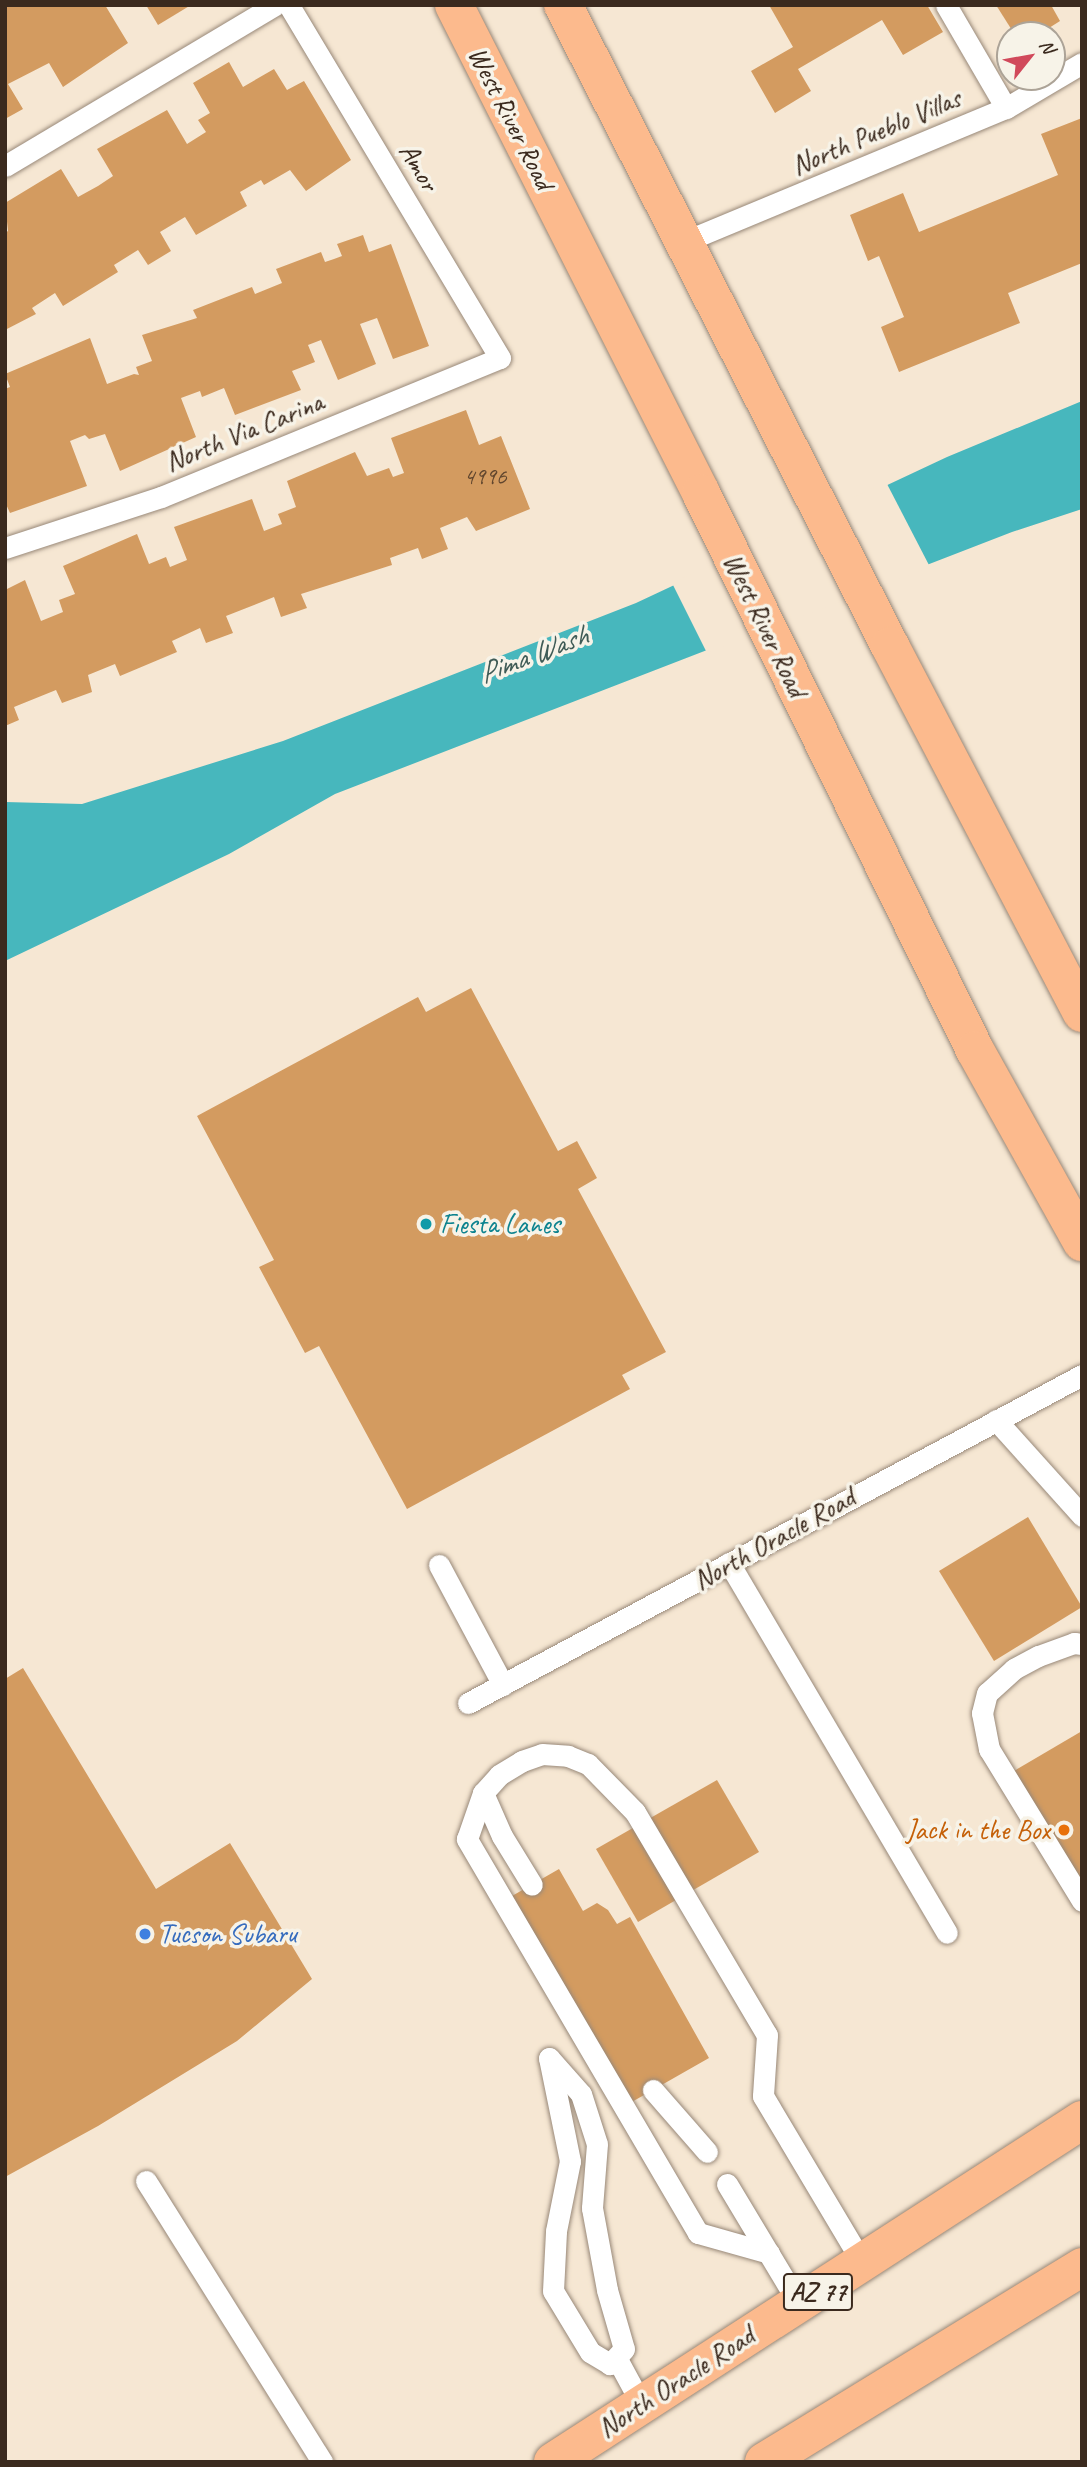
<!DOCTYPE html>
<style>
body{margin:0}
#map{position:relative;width:1087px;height:2467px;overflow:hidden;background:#f6e7d3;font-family:Caveat,sans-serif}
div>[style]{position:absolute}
.water>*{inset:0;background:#47b7bd}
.pier>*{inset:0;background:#f6e7d3}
.building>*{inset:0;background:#d39b60}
.roads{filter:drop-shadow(0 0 2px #988878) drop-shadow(0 0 2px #988878)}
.lane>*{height:21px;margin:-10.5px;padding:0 10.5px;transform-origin:10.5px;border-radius:10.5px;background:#fff}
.primary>*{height:38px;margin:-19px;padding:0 19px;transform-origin:19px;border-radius:19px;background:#fcba8d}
.highway>*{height:38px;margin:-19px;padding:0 19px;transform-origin:19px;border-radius:19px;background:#fcba8d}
.dots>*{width:19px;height:19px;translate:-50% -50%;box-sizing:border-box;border:4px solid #f7f3e8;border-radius:50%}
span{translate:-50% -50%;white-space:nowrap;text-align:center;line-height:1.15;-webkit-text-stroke:7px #f7f3e8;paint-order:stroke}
.number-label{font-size:24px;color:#61462e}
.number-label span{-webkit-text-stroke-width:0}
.shield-label span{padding:2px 5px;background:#f7f3e8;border:2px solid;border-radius:5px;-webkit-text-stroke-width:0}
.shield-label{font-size:26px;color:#3b2a1e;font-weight:700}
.street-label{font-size:28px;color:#3b2a1e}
.culture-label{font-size:28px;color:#0d838f}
.left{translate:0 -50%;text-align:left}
.food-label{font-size:28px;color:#c56008}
.right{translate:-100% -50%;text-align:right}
.shop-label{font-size:28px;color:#366cbe}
.water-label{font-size:30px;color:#3f5b56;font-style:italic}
.frame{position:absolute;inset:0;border:7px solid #3b2a1e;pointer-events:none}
.north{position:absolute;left:996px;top:21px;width:70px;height:70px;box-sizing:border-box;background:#f7f3e8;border:2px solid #aca397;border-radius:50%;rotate:59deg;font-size:19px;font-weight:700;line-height:28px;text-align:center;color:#3b2a1e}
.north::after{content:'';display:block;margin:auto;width:24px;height:32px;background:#d1495b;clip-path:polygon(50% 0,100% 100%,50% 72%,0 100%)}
</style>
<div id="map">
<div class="water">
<div style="clip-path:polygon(1082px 401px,1082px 509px,1012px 532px,335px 794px,229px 854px,5px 961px,5px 802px,82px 804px,283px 741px,636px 603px,947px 457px)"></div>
</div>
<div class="pier">
<div style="clip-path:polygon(886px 482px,930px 567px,707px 653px,672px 583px)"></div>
</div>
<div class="building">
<div style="clip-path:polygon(5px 5px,105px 5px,128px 43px,63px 87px,49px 63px,8px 84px,23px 109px,5px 119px)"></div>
<div style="clip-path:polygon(146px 5px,191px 5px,158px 25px)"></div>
<div style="clip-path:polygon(769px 5px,927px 5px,943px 32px,903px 55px,882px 20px,798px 69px,811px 91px,775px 113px,751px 71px,793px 47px)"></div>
<div style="clip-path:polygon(996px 5px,1051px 5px,1060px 21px,1038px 35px,1015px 35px)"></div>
<div style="clip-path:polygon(229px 62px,243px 87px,274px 69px,287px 90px,304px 81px,351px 160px,306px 191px,290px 170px,264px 185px,261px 180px,240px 192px,247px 206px,196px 235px,185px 217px,160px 232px,171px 251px,148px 265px,138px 250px,114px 265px,118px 272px,63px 306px,55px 293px,32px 308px,36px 314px,5px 330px,5px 233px,8px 231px,5px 203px,61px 169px,78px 197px,98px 186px,113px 176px,97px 149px,167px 110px,187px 144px,206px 132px,198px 120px,210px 113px,193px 83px)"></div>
<div style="clip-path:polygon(1082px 118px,1082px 263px,1008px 293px,1020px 323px,899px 372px,881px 327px,904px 317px,879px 256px,868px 261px,850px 215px,903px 193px,919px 232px,1058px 175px,1041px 134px)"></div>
<div style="clip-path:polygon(363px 235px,369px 252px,391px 244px,429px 346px,393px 359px,377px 318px,360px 324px,376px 364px,338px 380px,321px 340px,308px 345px,315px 362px,292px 371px,301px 390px,235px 415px,224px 388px,202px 397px,200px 391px,181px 398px,196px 437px,120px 471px,105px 434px,89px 439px,85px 435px,70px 441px,87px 486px,10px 513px,5px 502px,5px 389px,10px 387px,5px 374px,90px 338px,107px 384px,134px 374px,139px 375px,136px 367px,152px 361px,142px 335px,197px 318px,193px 310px,252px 287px,255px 294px,282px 283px,276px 269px,321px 252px,325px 262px,334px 259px,342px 256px,337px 244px)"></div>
<div style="clip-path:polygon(466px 410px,479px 445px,501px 436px,530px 509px,476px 531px,467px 517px,440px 528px,448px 549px,422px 559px,418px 548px,390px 558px,392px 565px,301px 594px,307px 608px,281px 617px,274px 597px,226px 616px,233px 633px,206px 643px,200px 628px,172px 641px,177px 652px,120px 676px,115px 664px,88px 675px,92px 692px,62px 703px,56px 690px,14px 707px,19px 720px,5px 726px,5px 590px,25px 580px,41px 621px,63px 612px,59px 600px,75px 594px,63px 566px,137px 534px,149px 564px,166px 557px,170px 567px,187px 560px,174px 527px,252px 499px,264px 531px,282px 524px,278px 514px,296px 507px,287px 481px,355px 452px,367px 476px,389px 468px,393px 477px,404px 473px,391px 438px)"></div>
<div style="clip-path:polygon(471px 988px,558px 1151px,577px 1141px,597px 1178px,578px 1189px,666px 1352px,622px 1375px,630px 1389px,407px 1509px,319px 1346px,305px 1353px,259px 1267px,274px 1260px,197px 1116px,418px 997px,426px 1012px)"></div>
<div style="clip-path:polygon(1028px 1517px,1082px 1607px,994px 1661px,939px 1571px)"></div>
<div style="clip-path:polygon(23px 1668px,156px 1889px,230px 1843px,312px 1979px,237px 2041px,98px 2126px,5px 2177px,5px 1679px)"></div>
<div style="clip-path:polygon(1082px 1731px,1082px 1892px,1014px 1771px)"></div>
<div style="clip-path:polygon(717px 1780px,759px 1852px,638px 1922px,596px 1849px)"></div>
<div style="clip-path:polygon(559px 1869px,583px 1911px,597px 1903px,608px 1910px,617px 1924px,630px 1917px,709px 2058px,630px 2103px,512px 1896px)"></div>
</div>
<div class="roads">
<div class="lane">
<div style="left:946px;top:5px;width:119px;rotate:59.8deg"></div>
<div style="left:5px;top:166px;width:314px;rotate:-30.8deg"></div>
<div style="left:686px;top:241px;width:347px;rotate:-22.6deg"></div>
<div style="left:1006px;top:108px;width:88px;rotate:-30.6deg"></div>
<div style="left:5px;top:548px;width:164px;rotate:-18.1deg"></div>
<div style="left:161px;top:497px;width:366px;rotate:-22.3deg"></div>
<div style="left:500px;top:358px;width:411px;rotate:-120.9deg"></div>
<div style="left:996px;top:1420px;width:129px;rotate:48.1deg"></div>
<div style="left:729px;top:1563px;width:429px;rotate:59.5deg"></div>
<div style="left:439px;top:1565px;width:136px;rotate:61.9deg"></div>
<div style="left:1082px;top:1644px;width:8px;rotate:-173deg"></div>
<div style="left:1074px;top:1643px;width:38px;rotate:160deg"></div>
<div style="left:1038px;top:1656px;width:27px;rotate:152deg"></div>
<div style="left:1014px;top:1669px;width:36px;rotate:138deg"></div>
<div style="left:987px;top:1693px;width:21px;rotate:104deg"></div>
<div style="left:982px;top:1713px;width:37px;rotate:79deg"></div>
<div style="left:989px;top:1749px;width:178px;rotate:58.5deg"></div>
<div style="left:468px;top:1703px;width:696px;rotate:-28.11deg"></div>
<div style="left:483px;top:1793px;width:47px;rotate:66.2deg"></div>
<div style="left:502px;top:1836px;width:57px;rotate:58.5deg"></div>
<div style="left:549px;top:2058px;width:48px;rotate:48.4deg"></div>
<div style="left:581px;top:2094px;width:52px;rotate:72.3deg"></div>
<div style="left:597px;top:2144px;width:64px;rotate:94.5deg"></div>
<div style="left:592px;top:2208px;width:83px;rotate:79.6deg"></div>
<div style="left:607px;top:2290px;width:61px;rotate:73.9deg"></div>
<div style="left:624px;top:2349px;width:21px;rotate:133deg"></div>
<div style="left:610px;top:2364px;width:23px;rotate:-149deg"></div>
<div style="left:590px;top:2352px;width:71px;rotate:-121.2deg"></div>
<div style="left:553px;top:2291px;width:60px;rotate:-87.1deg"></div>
<div style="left:556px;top:2231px;width:71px;rotate:-78.7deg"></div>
<div style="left:570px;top:2161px;width:105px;rotate:-101.5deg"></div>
<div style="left:653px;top:2090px;width:82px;rotate:48.9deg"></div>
<div style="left:146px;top:2181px;width:332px;rotate:57.9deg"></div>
<div style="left:727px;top:2184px;width:140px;rotate:59deg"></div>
<div style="left:769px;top:2253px;width:74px;rotate:-164.3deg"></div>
<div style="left:698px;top:2233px;width:457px;rotate:-120.4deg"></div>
<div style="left:467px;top:1839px;width:49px;rotate:-70.8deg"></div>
<div style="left:483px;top:1793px;width:24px;rotate:-48deg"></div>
<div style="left:499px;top:1775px;width:27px;rotate:-31deg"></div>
<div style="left:522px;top:1761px;width:21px;rotate:-19deg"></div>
<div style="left:542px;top:1754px;width:26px;rotate:4deg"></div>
<div style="left:568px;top:1756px;width:22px;rotate:22deg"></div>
<div style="left:588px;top:1764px;width:67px;rotate:45.6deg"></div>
<div style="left:635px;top:1812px;width:259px;rotate:59.4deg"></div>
<div style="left:767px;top:2035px;width:61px;rotate:93.8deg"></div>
<div style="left:763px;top:2096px;width:196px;rotate:59.2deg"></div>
<div style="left:617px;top:2359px;width:52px;rotate:61.5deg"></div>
</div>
<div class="primary">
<div style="left:454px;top:5px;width:547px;rotate:63.15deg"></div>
<div style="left:701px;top:493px;width:621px;rotate:63.81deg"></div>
<div style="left:975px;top:1050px;width:220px;rotate:60.9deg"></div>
<div style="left:563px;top:5px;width:720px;rotate:62.97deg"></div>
<div style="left:890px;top:646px;width:414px;rotate:62.4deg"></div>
</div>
<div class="highway">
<div style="left:553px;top:2462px;width:630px;rotate:-32.88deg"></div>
<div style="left:764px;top:2462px;width:373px;rotate:-31.5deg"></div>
</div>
</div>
<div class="dots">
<div style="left:426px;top:1224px;background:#0f9aa8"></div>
<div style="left:1064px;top:1830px;background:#e8710a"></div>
<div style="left:145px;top:1934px;background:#3f7fe0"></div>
</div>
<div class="number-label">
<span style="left:485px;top:477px">4996</span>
</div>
<div class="shield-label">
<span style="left:818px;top:2292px">AZ 77</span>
</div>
<div class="street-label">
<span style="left:511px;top:118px;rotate:63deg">West River Road</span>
<span style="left:876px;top:132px;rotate:-23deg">North Pueblo Villas</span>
<span style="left:419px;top:167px;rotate:59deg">Amor</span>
<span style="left:244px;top:432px;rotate:-22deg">North Via Carina</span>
<span style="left:765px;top:625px;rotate:64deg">West River Road</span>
<span style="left:774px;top:1539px;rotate:-29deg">North Oracle Road</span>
<span style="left:676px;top:2382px;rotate:-33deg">North Oracle Road</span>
</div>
<div class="culture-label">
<span class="left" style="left:440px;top:1224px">Fiesta Lanes</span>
</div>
<div class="food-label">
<span class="right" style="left:1050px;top:1830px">Jack in the Box</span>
</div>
<div class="shop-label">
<span class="left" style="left:159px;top:1934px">Tucson Subaru</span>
</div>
<div class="water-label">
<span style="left:533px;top:654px;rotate:-21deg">Pima Wash</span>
</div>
<div class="frame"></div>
<div class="north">N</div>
</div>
